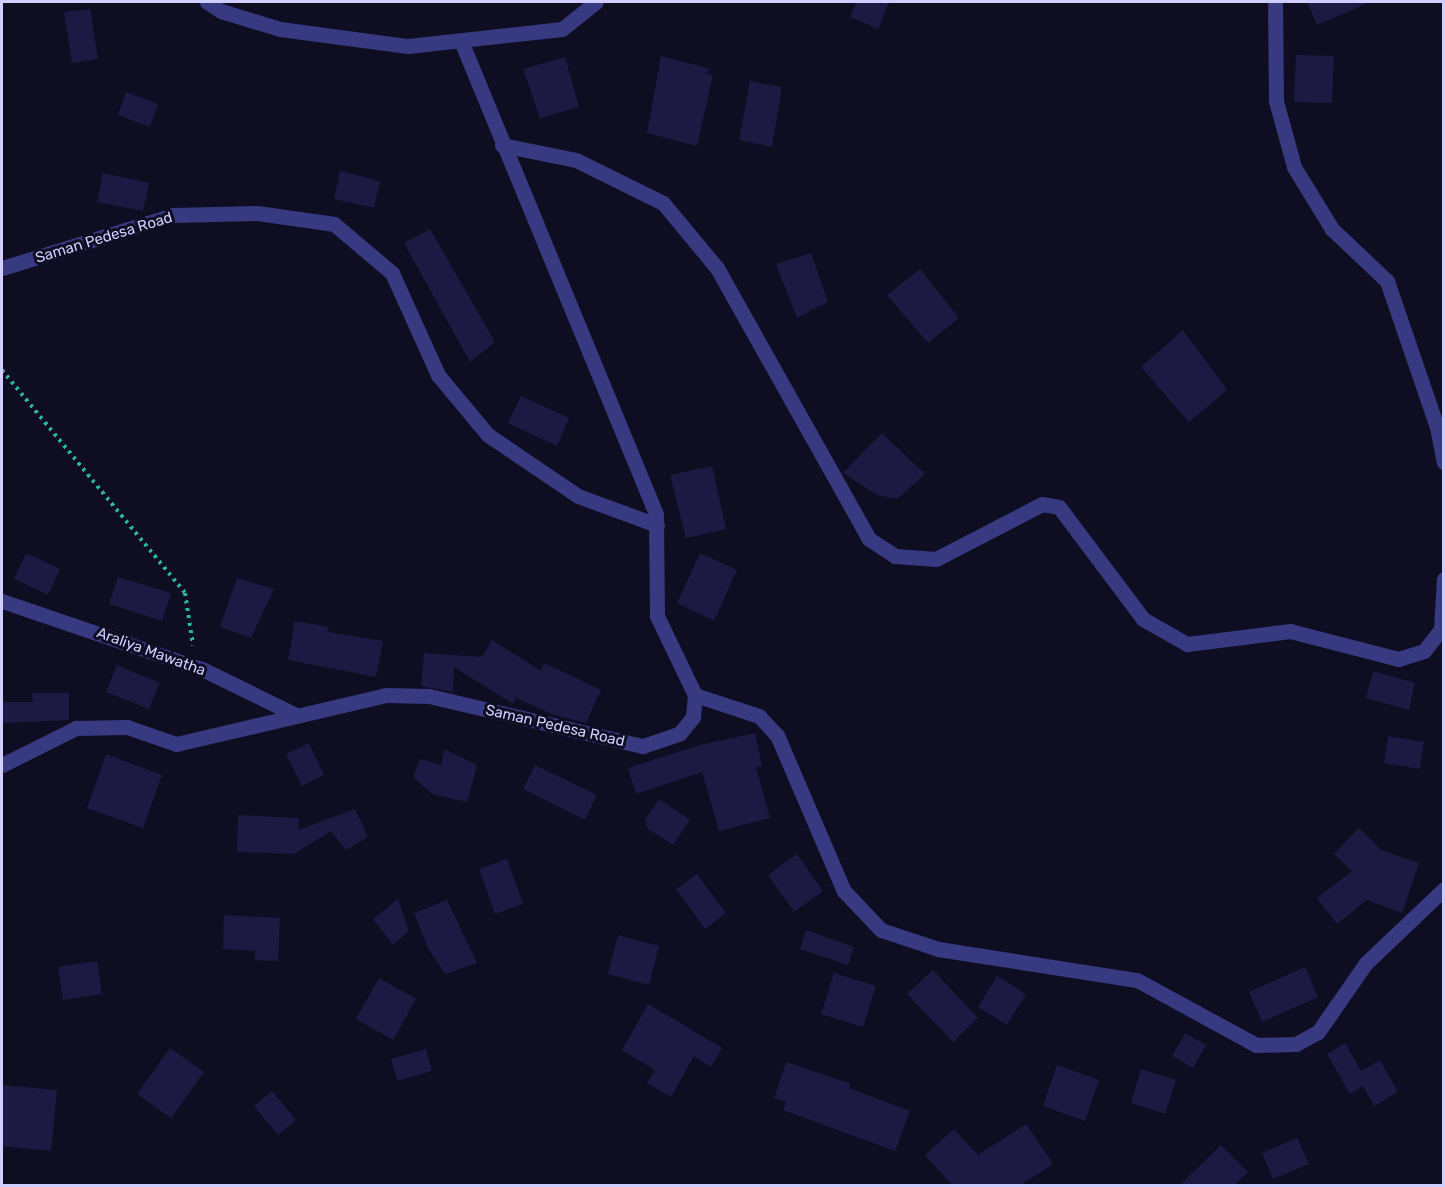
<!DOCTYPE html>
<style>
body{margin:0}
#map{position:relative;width:1445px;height:1187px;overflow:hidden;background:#0f0d21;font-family:Rubik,sans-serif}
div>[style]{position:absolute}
.building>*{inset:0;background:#1e1943}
.path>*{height:4px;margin-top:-2px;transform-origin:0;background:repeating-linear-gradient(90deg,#2cb4a3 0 3px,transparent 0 7.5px)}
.street>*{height:15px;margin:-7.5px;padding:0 7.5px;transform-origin:7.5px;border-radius:7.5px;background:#373981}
span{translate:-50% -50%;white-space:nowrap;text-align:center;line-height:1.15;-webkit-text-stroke:6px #0f0d21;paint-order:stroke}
.street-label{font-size:15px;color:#d0cdff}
.frame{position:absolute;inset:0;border:3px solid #d0cdff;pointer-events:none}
</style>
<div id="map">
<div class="building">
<div style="clip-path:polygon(856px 2px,889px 2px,878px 29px,850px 17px)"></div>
<div style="clip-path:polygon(1307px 2px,1370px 2px,1317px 25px)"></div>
<div style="clip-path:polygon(90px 9px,98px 59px,72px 63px,64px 12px)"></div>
<div style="clip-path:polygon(1296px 55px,1334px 56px,1332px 103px,1294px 102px)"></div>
<div style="clip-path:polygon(661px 56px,711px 69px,705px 73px,713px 75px,697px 146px,647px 133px)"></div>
<div style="clip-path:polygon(565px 57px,579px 107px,540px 118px,523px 69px)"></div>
<div style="clip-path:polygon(750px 81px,782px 87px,772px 147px,739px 140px)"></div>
<div style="clip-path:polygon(126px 92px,158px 104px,150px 127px,118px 115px)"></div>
<div style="clip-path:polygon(340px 171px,380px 181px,374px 208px,334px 199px)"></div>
<div style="clip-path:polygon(103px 173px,149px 183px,143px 211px,97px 202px)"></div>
<div style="clip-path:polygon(430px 229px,495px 342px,470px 362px,404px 243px)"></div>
<div style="clip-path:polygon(811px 253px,828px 302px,797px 318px,776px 264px)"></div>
<div style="clip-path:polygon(920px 269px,959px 318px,928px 343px,887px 295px)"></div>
<div style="clip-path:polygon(1183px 330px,1227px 390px,1189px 422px,1141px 367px)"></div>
<div style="clip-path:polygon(521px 396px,569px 418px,557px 446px,508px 423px)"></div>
<div style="clip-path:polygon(882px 433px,925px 474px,897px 499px,877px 495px,843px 473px)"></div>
<div style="clip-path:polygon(712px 466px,726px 529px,686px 538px,670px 475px)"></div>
<div style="clip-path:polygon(26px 553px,60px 569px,48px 595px,14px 579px)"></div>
<div style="clip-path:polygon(700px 553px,737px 570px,714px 621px,677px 603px)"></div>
<div style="clip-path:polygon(118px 577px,171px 593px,162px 621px,109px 604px)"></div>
<div style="clip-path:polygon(237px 578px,274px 589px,251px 638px,220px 627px)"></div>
<div style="clip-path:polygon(295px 621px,329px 627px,328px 632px,383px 641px,376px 677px,288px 660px)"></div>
<div style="clip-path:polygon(492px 640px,541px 671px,544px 663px,601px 690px,586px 723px,554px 715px,516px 698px,513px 704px,454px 667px,453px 692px,421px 686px,424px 653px,482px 657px)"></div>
<div style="clip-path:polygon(117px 665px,160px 683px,149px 709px,106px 692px)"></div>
<div style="clip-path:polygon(1373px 671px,1415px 683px,1409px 710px,1366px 698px)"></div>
<div style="clip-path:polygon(32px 693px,69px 693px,69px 720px,2px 723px,2px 702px,33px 702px)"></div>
<div style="clip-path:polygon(755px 733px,762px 766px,756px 767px,770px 818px,719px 831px,702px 772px,636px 794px,628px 768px,700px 745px)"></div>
<div style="clip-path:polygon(1388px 736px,1424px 742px,1420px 769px,1384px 763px)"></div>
<div style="clip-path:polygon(309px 743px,324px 775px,302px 786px,286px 754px)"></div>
<div style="clip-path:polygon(444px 749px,477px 765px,467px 802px,432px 794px,413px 777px,420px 759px,441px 765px)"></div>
<div style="clip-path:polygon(106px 754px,162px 775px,143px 828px,87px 808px)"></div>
<div style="clip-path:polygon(535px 765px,597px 795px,585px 820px,523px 789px)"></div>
<div style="clip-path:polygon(659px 799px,690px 820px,673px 845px,648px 829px,645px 820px)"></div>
<div style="clip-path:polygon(355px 809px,368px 837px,346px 850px,331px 831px,294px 854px,237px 852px,238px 815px,299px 818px,298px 830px)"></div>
<div style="clip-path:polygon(1359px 828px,1381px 850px,1419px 863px,1402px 913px,1367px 900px,1337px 924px,1317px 898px,1352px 871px,1334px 854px)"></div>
<div style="clip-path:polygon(797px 854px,823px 891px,794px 912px,768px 875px)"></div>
<div style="clip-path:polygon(507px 859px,523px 904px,495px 914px,479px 869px)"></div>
<div style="clip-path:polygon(697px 874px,726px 913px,705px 929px,676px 889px)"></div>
<div style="clip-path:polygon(398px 899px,409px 931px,393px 945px,373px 919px)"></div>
<div style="clip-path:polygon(447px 900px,477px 963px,445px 974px,428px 948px,414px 913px)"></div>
<div style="clip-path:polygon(224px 915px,280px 918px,278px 961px,255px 960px,255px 951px,223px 949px)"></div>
<div style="clip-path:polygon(806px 930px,854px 947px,848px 965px,800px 949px)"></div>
<div style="clip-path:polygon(618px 935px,659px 946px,649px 985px,608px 974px)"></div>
<div style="clip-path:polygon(97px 961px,102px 994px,63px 1000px,58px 967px)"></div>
<div style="clip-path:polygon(1305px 967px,1318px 997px,1262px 1022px,1249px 992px)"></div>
<div style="clip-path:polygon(933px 970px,978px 1018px,953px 1042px,907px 994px)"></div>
<div style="clip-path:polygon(834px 973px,876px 986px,863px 1027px,821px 1014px)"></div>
<div style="clip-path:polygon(997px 976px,1026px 994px,1007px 1025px,978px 1007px)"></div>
<div style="clip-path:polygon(379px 978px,416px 999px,393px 1040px,356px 1019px)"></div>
<div style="clip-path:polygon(648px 1004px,722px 1048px,711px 1067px,694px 1056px,671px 1097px,647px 1083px,655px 1070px,622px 1050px)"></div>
<div style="clip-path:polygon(1185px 1033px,1206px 1045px,1193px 1068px,1172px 1056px)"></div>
<div style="clip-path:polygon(1345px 1043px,1361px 1071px,1380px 1060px,1398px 1092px,1374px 1106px,1363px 1086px,1350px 1094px,1327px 1054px)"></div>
<div style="clip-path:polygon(170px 1048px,204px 1072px,171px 1118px,137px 1094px)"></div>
<div style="clip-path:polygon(426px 1049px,432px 1071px,397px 1081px,391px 1059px)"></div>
<div style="clip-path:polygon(786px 1062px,851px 1084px,849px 1088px,910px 1111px,895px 1151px,783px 1110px,786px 1102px,774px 1098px)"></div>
<div style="clip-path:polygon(1057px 1065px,1099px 1080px,1085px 1121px,1043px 1106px)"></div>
<div style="clip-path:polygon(1141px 1069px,1176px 1080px,1165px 1114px,1131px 1103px)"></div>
<div style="clip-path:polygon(2px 1085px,57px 1090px,51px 1151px,2px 1146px)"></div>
<div style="clip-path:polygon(272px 1091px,296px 1120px,278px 1135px,254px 1106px)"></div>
<div style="clip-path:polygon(1026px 1124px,1053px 1164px,1021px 1185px,952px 1185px,925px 1155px,954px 1129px,978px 1155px)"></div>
<div style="clip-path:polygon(1297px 1138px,1309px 1164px,1273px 1179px,1262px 1153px)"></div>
<div style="clip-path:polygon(1221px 1145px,1248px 1172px,1234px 1185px,1180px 1185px)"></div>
</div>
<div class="path">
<div style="left:2px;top:370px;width:288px;rotate:50.6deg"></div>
<div style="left:185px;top:593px;width:53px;rotate:81.3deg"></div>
</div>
<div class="street">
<div style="left:207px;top:2px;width:17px;rotate:33deg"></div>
<div style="left:221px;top:11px;width:62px;rotate:17deg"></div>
<div style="left:280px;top:29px;width:129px;rotate:7.6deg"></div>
<div style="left:408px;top:46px;width:155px;rotate:-6.3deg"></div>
<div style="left:562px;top:29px;width:43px;rotate:-38.5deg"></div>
<div style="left:1275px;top:2px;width:99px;rotate:89.4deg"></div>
<div style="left:1276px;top:101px;width:68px;rotate:74.7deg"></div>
<div style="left:1294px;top:167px;width:73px;rotate:58.5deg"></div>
<div style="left:1332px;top:229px;width:76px;rotate:43.4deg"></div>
<div style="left:1387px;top:281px;width:154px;rotate:71.1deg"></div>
<div style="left:1437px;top:427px;width:36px;rotate:79deg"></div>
<div style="left:502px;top:145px;width:76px;rotate:11.5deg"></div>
<div style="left:576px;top:160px;width:97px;rotate:26.3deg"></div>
<div style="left:663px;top:203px;width:85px;rotate:50.3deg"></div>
<div style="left:717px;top:268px;width:311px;rotate:60.7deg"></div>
<div style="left:869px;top:539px;width:31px;rotate:33deg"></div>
<div style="left:895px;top:556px;width:41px;rotate:4.2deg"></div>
<div style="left:936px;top:559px;width:119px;rotate:-27.4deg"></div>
<div style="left:1042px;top:504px;width:17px;rotate:10deg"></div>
<div style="left:1059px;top:507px;width:140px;rotate:53.1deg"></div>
<div style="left:1143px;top:619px;width:51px;rotate:29.6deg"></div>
<div style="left:1187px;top:644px;width:104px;rotate:-7.2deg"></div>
<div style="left:1290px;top:631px;width:112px;rotate:14.5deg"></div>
<div style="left:1398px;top:659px;width:27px;rotate:-17deg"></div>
<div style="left:1424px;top:651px;width:28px;rotate:-52deg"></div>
<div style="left:1441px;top:629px;width:50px;rotate:-86.6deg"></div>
<div style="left:2px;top:268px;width:179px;rotate:-17.2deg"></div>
<div style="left:173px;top:215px;width:84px;rotate:-1.4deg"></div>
<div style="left:257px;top:213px;width:78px;rotate:8.1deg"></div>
<div style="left:334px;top:224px;width:76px;rotate:40.2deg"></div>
<div style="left:392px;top:273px;width:112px;rotate:65.7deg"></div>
<div style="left:438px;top:375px;width:78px;rotate:50.2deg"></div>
<div style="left:488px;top:435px;width:109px;rotate:34.1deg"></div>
<div style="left:578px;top:496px;width:84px;rotate:20.2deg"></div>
<div style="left:2px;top:601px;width:211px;rotate:18.8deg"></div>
<div style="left:202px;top:669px;width:105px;rotate:26.1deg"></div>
<div style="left:695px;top:695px;width:67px;rotate:18.2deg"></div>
<div style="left:759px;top:716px;width:26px;rotate:47deg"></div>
<div style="left:777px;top:735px;width:170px;rotate:66.8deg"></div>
<div style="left:844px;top:891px;width:54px;rotate:46.5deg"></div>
<div style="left:881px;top:930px;width:60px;rotate:18.4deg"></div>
<div style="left:938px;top:949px;width:201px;rotate:8.9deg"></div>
<div style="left:1137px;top:980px;width:136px;rotate:28.6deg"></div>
<div style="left:1256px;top:1045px;width:40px;rotate:-1.4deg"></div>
<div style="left:1296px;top:1044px;width:25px;rotate:-29deg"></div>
<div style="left:1318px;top:1032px;width:84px;rotate:-55.2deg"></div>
<div style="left:1366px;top:963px;width:108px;rotate:-43.5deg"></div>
<div style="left:2px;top:765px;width:83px;rotate:-26.6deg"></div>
<div style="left:76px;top:728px;width:51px;rotate:-1.1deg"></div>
<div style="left:127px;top:727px;width:52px;rotate:19.1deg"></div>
<div style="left:176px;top:744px;width:216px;rotate:-13.1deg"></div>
<div style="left:386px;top:695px;width:43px;rotate:1.3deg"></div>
<div style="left:429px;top:696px;width:220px;rotate:13.2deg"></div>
<div style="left:643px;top:746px;width:39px;rotate:-19deg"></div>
<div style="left:680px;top:733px;width:21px;rotate:-51deg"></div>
<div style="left:693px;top:717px;width:22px;rotate:-85deg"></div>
<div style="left:695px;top:695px;width:88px;rotate:-115.7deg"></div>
<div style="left:657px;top:616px;width:102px;rotate:-90.6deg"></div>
<div style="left:656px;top:514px;width:512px;rotate:-112.4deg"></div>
</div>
<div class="street-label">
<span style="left:104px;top:238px;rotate:-17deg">Saman Pedesa Road</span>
<span style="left:151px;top:652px;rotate:20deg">Araliya Mawatha</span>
<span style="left:555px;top:726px;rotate:13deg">Saman Pedesa Road</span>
</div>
<div class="frame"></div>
</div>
